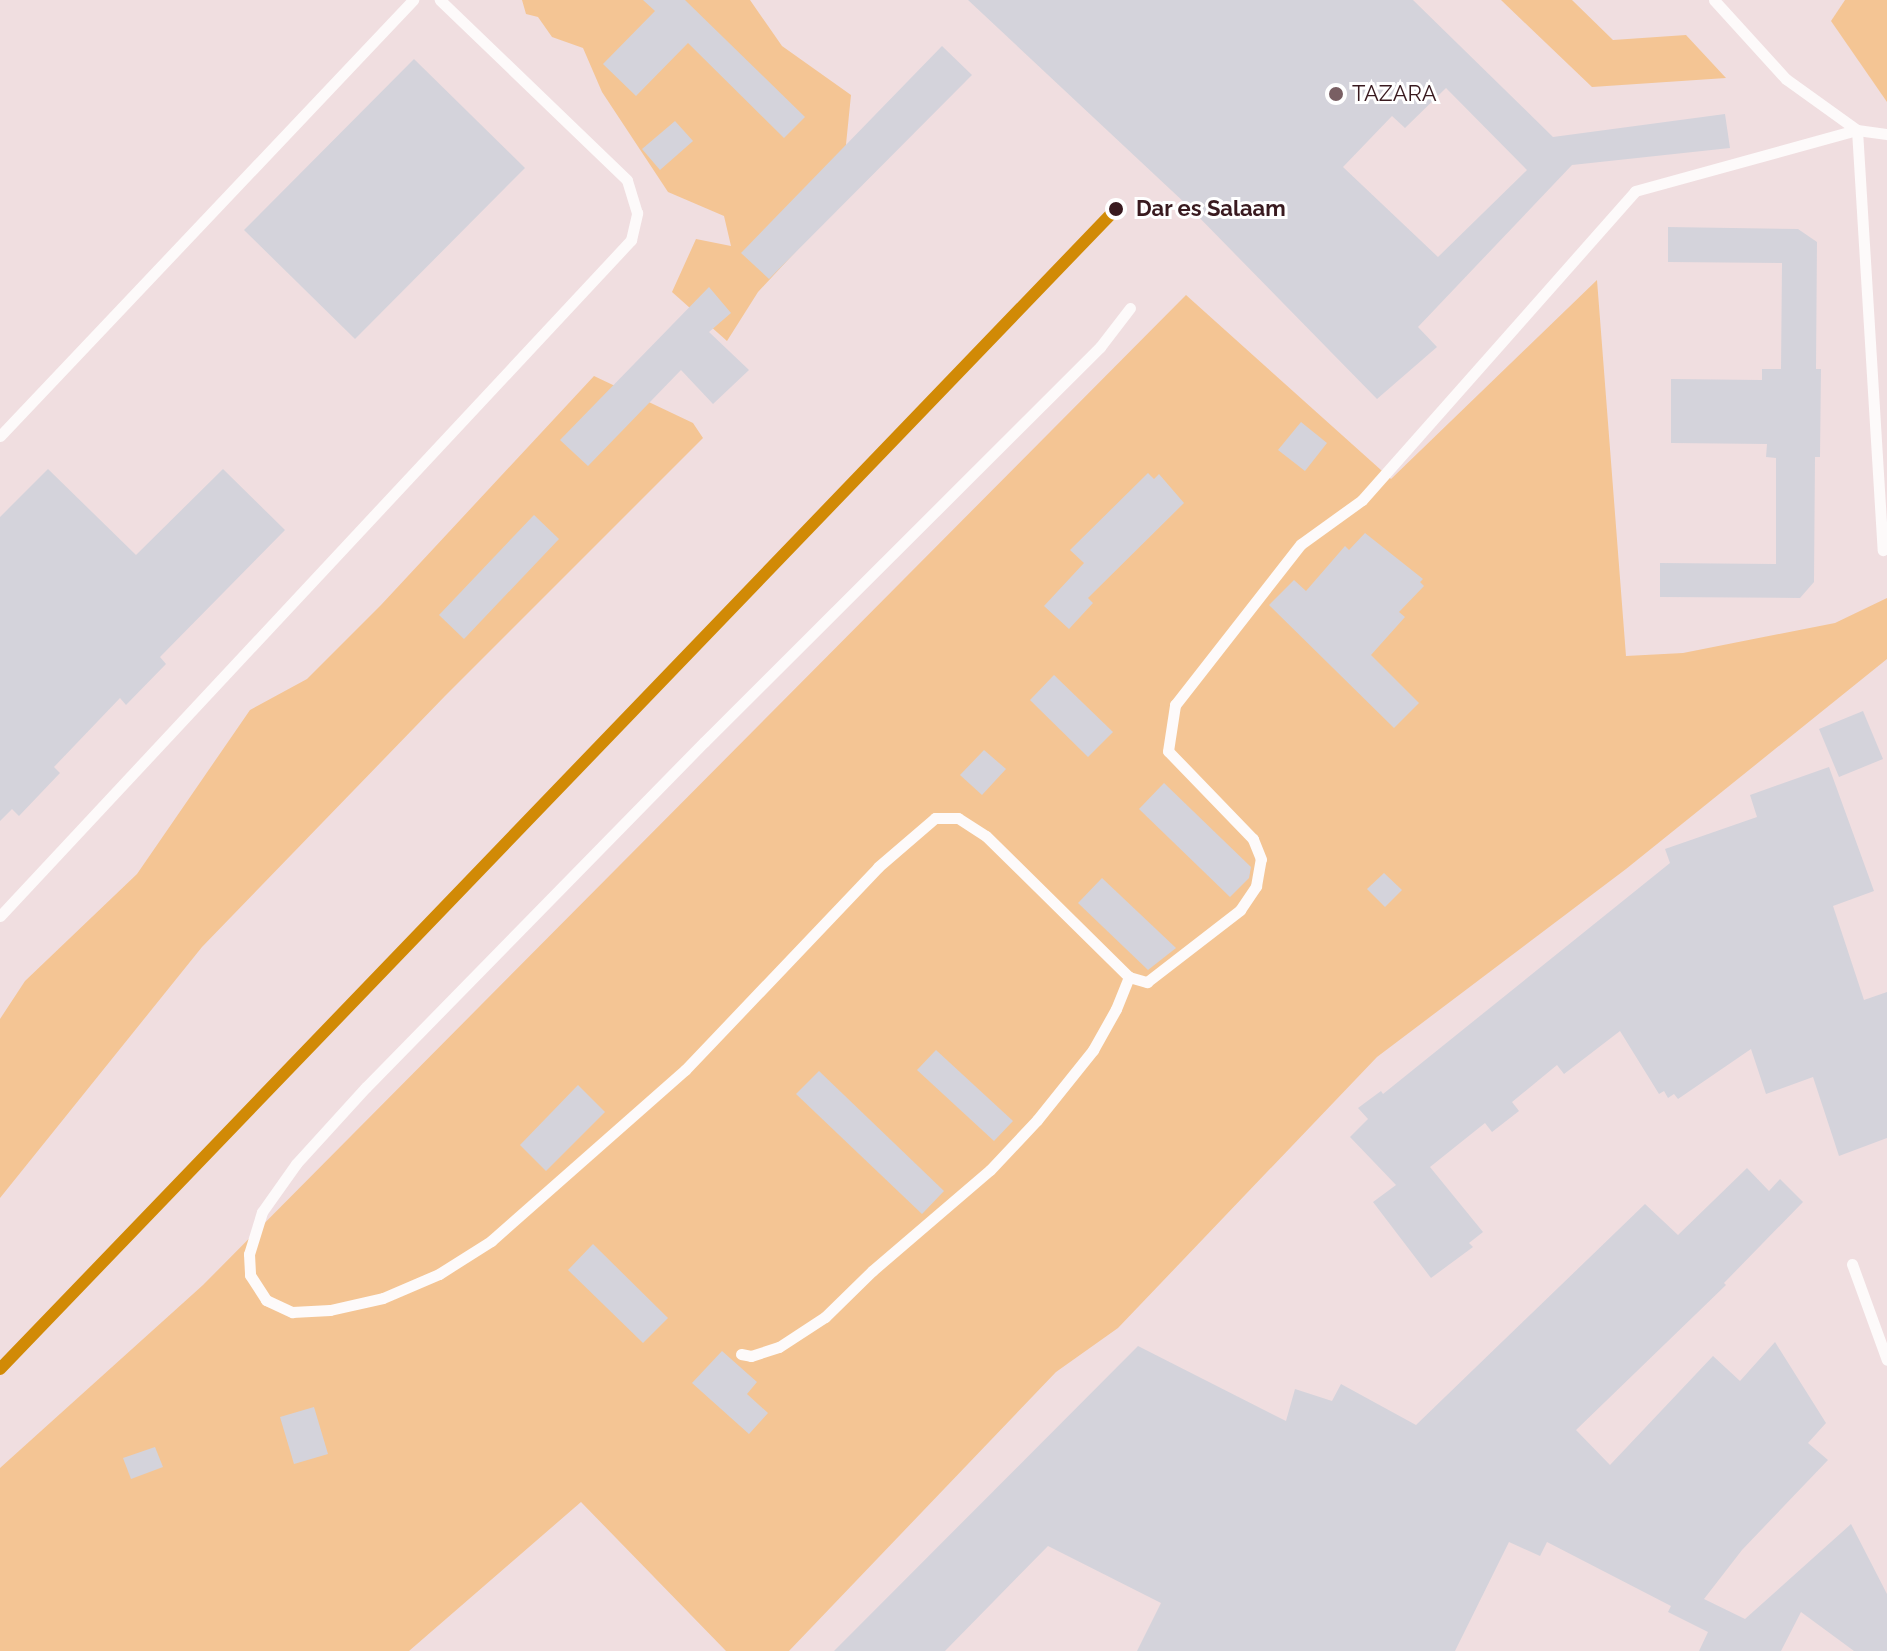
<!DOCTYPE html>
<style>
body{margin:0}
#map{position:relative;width:1887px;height:1651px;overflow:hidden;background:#f0dee0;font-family:Raleway,sans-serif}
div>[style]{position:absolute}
.green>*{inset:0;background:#f4c594}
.building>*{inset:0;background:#d4d3db}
.lane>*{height:11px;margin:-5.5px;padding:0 5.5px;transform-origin:5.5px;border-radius:5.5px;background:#fdfafa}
.rail-1>*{height:12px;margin:-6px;padding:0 6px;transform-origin:6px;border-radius:6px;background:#d18a06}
.dots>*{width:22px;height:22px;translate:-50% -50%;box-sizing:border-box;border:4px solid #fff;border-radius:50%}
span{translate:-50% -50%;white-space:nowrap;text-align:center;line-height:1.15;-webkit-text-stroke:6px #fff;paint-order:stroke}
.poi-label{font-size:22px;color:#391a1f}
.left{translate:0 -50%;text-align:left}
.stop-label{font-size:22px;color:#391a1f;font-weight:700}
</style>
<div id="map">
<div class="green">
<div style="clip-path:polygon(522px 0,750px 0,782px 46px,851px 95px,840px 204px,758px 292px,727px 341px,672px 292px,696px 239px,731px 246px,724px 216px,668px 192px,602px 92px,583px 48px,552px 37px,538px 17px,526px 14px)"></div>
<div style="clip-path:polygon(1501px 0,1572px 0,1613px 40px,1686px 35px,1726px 78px,1592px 87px)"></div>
<div style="clip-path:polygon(1845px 0,1887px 0,1887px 102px,1831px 21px)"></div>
<div style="clip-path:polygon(1597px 280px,1626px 656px,1683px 653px,1835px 623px,1887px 598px,1887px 659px,1626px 869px,1377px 1057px,1118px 1328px,1056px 1372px,789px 1651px,726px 1651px,581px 1502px,409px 1651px,0 1651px,0 1468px,203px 1285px,1186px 295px,1391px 479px)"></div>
<div style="clip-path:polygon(594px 376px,693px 423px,703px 438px,445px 696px,202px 947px,0 1198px,0 1019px,25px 981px,137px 874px,250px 710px,307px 679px,381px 605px)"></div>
</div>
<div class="building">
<div style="clip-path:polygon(643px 0,685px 0,805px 117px,784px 138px,688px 43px,636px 96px,603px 64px,655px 11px)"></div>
<div style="clip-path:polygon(evenodd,968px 0,1413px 0,1553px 137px,1725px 114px,1730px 148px,1572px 165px,1418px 327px,1437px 347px,1377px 399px,1187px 205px,968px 0,1446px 88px,1527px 170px,1438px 257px,1343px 167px,1392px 116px,1405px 128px,1446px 88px)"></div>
<div style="clip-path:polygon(942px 46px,972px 75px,769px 279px,741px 253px)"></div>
<div style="clip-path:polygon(414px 59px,525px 168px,355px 339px,244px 230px)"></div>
<div style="clip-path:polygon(675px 121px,693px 141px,660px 170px,642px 149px)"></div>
<div style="clip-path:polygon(1668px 227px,1798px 229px,1817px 242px,1816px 369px,1821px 369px,1820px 457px,1815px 457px,1814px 582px,1800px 598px,1660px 597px,1660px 563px,1776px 564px,1776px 458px,1766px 457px,1767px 444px,1671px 443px,1671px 379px,1762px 380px,1762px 369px,1781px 369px,1782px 263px,1668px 262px)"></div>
<div style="clip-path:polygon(709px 287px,731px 313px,709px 332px,749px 370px,713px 404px,681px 370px,588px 466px,560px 440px)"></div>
<div style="clip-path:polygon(1301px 422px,1327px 443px,1305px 471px,1278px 450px)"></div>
<div style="clip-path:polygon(48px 469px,136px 555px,223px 469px,285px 530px,160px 657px,166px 664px,126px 705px,120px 698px,54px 767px,60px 773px,19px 816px,12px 809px,0 821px,0 517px)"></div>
<div style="clip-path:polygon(1148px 473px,1154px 479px,1159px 474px,1184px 503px,1088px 598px,1093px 603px,1069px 629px,1044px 606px,1084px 563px,1070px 550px)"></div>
<div style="clip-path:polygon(534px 515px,559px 539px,464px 639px,439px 615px)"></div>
<div style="clip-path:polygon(1365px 533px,1423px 579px,1420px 582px,1424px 586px,1399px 612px,1405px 617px,1371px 655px,1419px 703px,1394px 728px,1269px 605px,1294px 580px,1306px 591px,1345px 546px,1349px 550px)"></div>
<div style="clip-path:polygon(1054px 675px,1113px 732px,1088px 757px,1030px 700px)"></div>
<div style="clip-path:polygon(1863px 711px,1883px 759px,1839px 777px,1819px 729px)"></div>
<div style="clip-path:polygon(984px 750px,1006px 769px,982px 795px,960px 775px)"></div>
<div style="clip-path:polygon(1829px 767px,1874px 891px,1833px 906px,1864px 1000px,1887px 992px,1887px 1138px,1839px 1156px,1813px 1077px,1766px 1094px,1751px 1049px,1678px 1099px,1674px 1094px,1668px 1098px,1664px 1091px,1659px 1094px,1620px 1031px,1564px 1074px,1557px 1065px,1512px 1102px,1519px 1111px,1492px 1132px,1485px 1123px,1430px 1167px,1483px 1232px,1469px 1243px,1473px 1247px,1431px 1278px,1373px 1202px,1396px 1185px,1350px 1137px,1368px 1119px,1358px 1108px,1381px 1091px,1383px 1094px,1670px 863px,1665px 849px,1757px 817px,1750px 795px)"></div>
<div style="clip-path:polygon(1164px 783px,1251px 867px,1249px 878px,1230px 897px,1139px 809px)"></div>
<div style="clip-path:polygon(1384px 873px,1402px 890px,1385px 907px,1367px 889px)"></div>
<div style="clip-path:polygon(1102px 878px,1176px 948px,1148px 970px,1078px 903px)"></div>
<div style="clip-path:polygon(936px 1050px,1013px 1121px,994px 1141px,917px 1070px)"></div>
<div style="clip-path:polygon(819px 1071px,944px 1191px,922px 1214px,796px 1094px)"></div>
<div style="clip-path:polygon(578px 1085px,605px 1112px,546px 1171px,520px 1145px)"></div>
<div style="clip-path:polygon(1747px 1168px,1769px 1191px,1780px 1179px,1803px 1202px,1724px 1283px,1726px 1285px,1576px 1430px,1610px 1465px,1713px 1356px,1740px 1381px,1775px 1342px,1826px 1423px,1808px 1443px,1828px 1460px,1742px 1550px,1704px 1599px,1745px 1619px,1851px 1524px,1887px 1594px,1887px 1651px,1854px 1651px,1801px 1612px,1781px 1651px,1699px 1651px,1708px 1632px,1668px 1612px,1671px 1606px,1547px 1542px,1540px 1556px,1509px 1542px,1455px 1651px,1137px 1651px,1161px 1603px,1048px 1546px,945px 1651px,834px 1651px,1138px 1346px,1286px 1421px,1295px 1389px,1332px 1401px,1341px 1384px,1416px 1425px,1645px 1204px,1678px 1235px)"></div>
<div style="clip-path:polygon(593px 1244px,668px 1318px,643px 1343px,568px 1270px)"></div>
<div style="clip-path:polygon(722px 1351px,757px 1382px,747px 1394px,768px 1413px,749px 1434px,692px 1383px)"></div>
<div style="clip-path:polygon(314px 1407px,328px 1454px,294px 1464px,280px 1417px)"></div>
<div style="clip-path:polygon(155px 1447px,163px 1467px,131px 1479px,123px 1458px)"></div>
</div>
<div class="lane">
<div style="left:1714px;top:0;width:107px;rotate:47.7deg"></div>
<div style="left:1786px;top:79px;width:87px;rotate:35.7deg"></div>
<div style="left:1857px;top:130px;width:30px;rotate:8deg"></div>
<div style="left:1130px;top:308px;width:49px;rotate:127.6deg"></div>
<div style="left:1100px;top:347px;width:559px;rotate:135.07deg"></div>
<div style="left:704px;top:742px;width:483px;rotate:134.4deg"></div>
<div style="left:366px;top:1087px;width:104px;rotate:132.3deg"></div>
<div style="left:296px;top:1164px;width:59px;rotate:125.3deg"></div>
<div style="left:262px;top:1212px;width:44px;rotate:107.2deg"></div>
<div style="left:249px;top:1254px;width:21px;rotate:87deg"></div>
<div style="left:250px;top:1275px;width:30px;rotate:57deg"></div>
<div style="left:266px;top:1300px;width:29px;rotate:25deg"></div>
<div style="left:292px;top:1312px;width:38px;rotate:-3deg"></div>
<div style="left:330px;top:1310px;width:54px;rotate:-12.8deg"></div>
<div style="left:383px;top:1298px;width:61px;rotate:-23.2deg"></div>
<div style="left:439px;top:1274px;width:62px;rotate:-32.4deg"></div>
<div style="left:491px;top:1241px;width:259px;rotate:-41.4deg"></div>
<div style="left:685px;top:1070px;width:280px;rotate:-46.4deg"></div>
<div style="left:878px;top:867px;width:75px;rotate:-40.7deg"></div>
<div style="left:935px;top:818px;width:23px"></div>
<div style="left:958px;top:818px;width:33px;rotate:33deg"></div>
<div style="left:986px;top:836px;width:201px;rotate:44.6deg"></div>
<div style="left:1129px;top:977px;width:19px;rotate:16deg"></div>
<div style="left:1147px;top:982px;width:118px;rotate:-37.7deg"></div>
<div style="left:1240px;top:910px;width:29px;rotate:-56deg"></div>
<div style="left:1256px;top:886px;width:27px;rotate:-80deg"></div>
<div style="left:1261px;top:859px;width:22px;rotate:-112deg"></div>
<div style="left:1253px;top:839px;width:122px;rotate:-134deg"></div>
<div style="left:1168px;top:751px;width:47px;rotate:-81.3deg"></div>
<div style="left:1175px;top:705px;width:204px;rotate:-52deg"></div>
<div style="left:1301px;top:544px;width:75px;rotate:-35.8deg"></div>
<div style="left:1362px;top:500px;width:412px;rotate:-48.5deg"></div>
<div style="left:1635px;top:191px;width:230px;rotate:-15.4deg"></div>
<div style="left:1857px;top:130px;width:421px;rotate:86.5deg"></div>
<div style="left:0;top:436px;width:601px;rotate:-46.55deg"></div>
<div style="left:0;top:916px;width:925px;rotate:-46.97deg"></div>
<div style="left:631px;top:240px;width:28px;rotate:-77deg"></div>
<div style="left:637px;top:213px;width:34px;rotate:-107deg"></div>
<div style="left:627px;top:180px;width:260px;rotate:-136.1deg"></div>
<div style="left:1852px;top:1264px;width:102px;rotate:70deg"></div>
<div style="left:741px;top:1354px;width:10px;rotate:11deg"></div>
<div style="left:751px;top:1356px;width:29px;rotate:-18deg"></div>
<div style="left:779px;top:1347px;width:55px;rotate:-33.1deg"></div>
<div style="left:825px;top:1317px;width:66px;rotate:-44.4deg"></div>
<div style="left:872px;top:1271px;width:155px;rotate:-40.6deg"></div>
<div style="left:990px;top:1170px;width:69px;rotate:-46.8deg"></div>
<div style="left:1037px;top:1120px;width:90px;rotate:-51.3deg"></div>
<div style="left:1093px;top:1050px;width:47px;rotate:-60.7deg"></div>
<div style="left:1116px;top:1009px;width:35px;rotate:-68deg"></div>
</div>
<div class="rail-1">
<div style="left:0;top:1369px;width:1610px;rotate:-46.11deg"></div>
</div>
<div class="dots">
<div style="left:1336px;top:94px;background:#795f63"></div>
<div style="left:1116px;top:209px;background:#391a1f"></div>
</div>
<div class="poi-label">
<span class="left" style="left:1352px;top:94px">TAZARA</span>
</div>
<div class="stop-label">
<span class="left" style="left:1136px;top:209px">Dar es Salaam</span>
</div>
</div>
